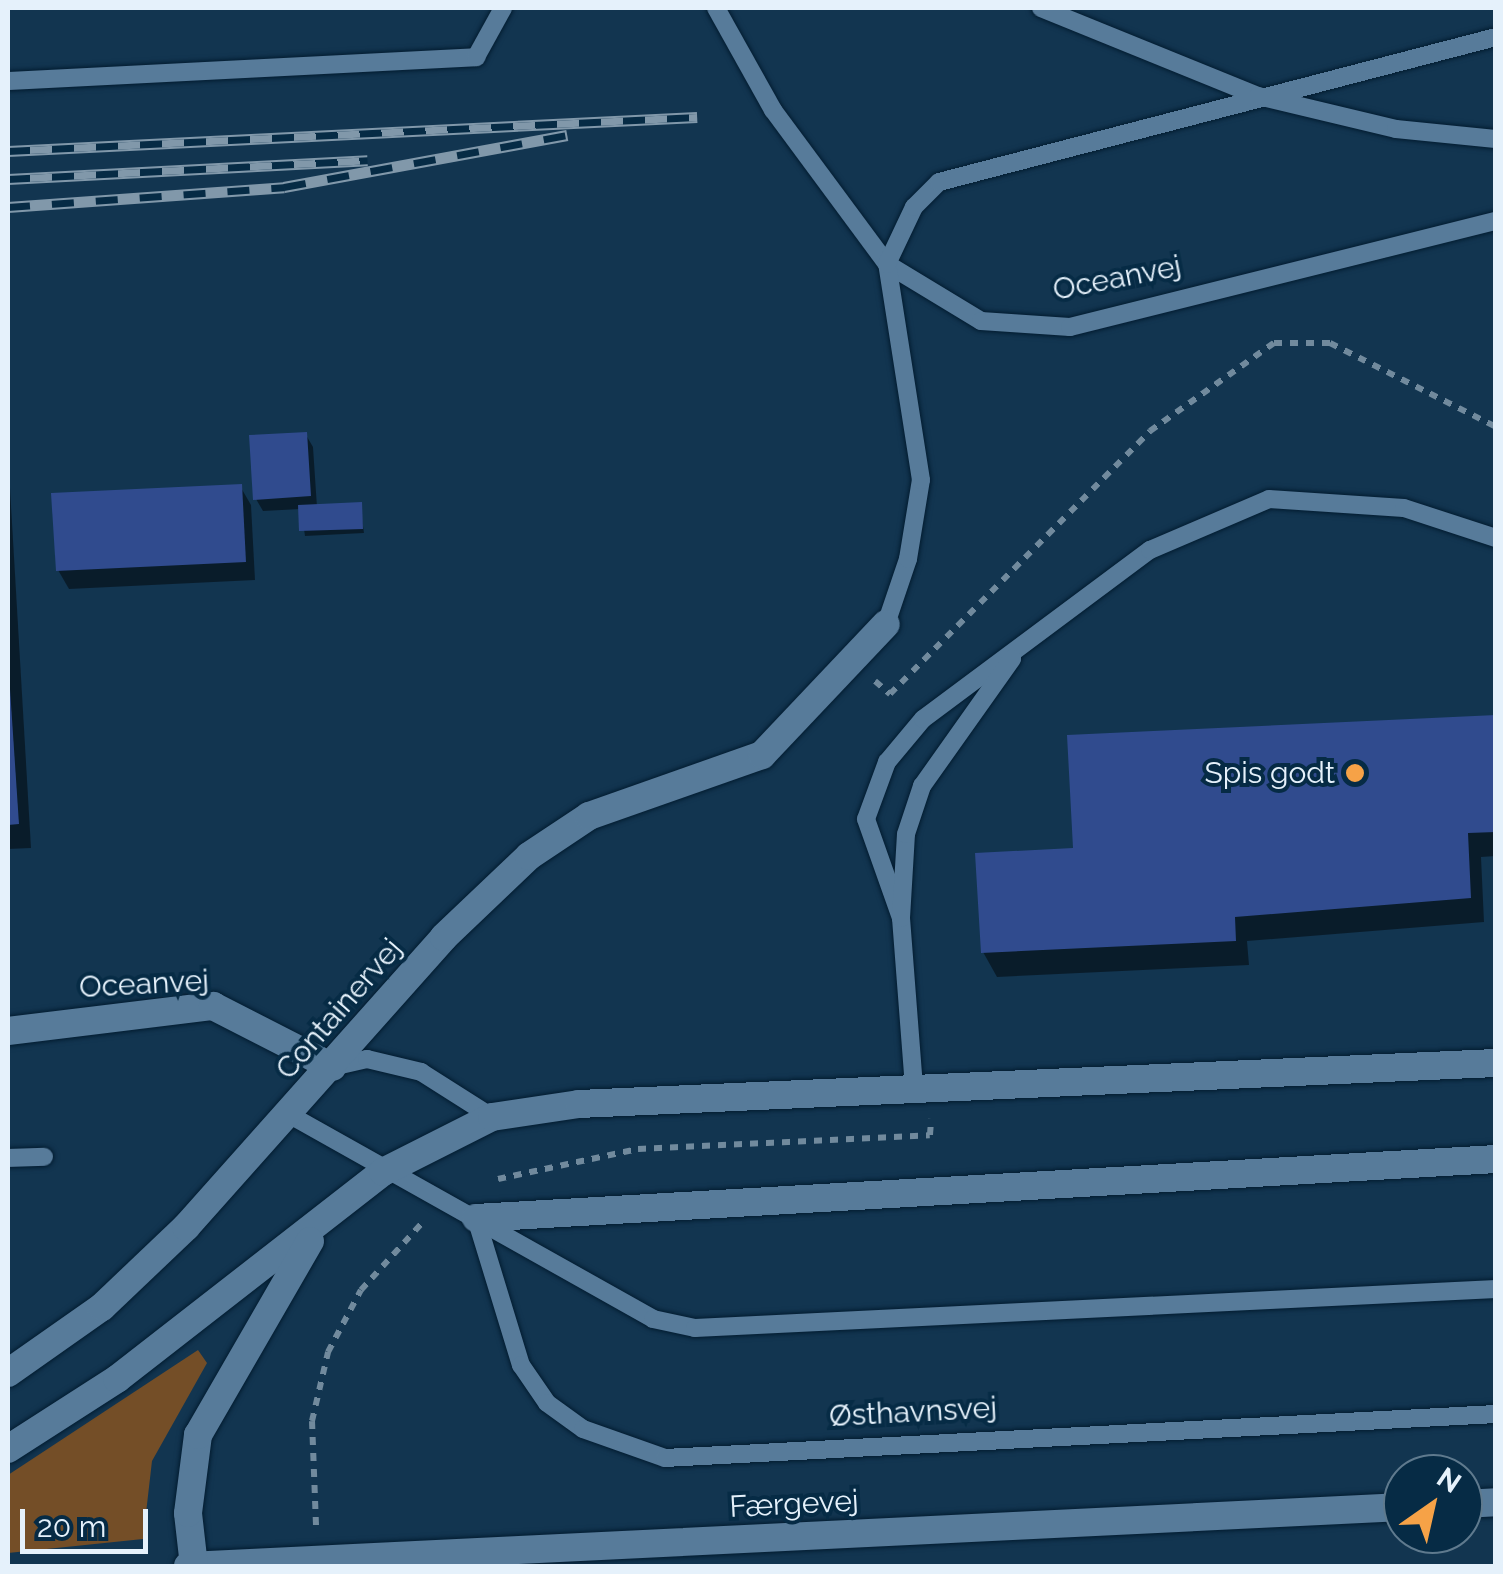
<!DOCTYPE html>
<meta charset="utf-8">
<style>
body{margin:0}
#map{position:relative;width:1503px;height:1574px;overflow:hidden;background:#123550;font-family:Raleway,sans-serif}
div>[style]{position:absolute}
.green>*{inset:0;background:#744e27}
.shadow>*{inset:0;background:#0007}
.building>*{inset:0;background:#304b8e}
.path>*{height:6px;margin-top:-3px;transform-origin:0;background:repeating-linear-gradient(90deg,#718a9d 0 8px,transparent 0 16px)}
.roads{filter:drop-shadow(0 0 2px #031c30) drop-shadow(0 0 2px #031c30)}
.service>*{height:18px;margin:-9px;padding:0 9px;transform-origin:9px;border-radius:9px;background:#577b9a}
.minor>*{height:28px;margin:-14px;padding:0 14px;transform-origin:14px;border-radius:14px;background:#577b9a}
.tertiary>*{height:28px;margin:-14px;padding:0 14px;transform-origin:14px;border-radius:14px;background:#577b9a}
.rail>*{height:11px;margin-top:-5.5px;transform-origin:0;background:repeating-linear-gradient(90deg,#062b45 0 22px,#8198aa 0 44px);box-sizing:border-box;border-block:2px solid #8198aa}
.dots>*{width:28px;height:28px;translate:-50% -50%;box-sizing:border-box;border:5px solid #062b45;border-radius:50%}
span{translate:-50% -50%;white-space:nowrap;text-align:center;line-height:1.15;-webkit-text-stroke:8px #062b45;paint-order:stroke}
.street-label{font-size:30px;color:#e5f1fb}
.poi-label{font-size:30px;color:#e5f1fb}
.right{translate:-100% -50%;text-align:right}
.frame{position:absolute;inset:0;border:10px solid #e5f1fb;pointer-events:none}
.north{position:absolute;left:1383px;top:1454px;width:100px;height:100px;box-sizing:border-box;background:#062b45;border:2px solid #5f7a8e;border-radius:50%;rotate:34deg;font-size:28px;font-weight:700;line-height:40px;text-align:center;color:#e5f1fb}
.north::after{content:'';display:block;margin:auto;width:35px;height:45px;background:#f6a247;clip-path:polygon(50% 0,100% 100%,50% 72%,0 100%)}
.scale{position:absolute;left:20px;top:1509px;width:128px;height:45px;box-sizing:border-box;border:5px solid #e5f1fb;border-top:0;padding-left:12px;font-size:30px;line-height:35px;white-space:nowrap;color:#e5f1fb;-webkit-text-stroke:8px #062b45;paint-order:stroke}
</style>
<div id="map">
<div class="green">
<div style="clip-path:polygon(198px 1350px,207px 1363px,152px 1461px,143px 1539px,8px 1553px,8px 1475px)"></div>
</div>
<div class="shadow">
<div style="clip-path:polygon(306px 435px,313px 447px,317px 507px,360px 505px,364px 533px,305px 536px,301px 509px,263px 511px,256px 499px)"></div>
<div style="clip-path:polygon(8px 454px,31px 848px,8px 849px)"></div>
<div style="clip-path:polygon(240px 486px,251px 505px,255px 580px,69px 589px,58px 570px)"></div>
<div style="clip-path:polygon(1496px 717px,1496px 856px,1481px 857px,1484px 922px,1247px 941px,1249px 965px,997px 977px,983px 952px,1076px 850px)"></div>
</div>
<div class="building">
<div style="clip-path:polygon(307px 432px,311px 496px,253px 500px,249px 435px)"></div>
<div style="clip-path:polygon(242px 484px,246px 562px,56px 571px,51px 493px)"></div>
<div style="clip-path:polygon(362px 502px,363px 529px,299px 531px,298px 505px)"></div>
<div style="clip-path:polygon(8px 659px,19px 824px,8px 825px)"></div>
<div style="clip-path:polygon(1496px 715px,1496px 832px,1468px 833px,1471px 898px,1235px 917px,1236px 941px,981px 953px,975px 853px,1073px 848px,1067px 735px)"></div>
</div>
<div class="path">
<div style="left:875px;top:681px;width:20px;rotate:41deg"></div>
<div style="left:890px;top:694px;width:370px;rotate:-45.3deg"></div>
<div style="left:1150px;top:431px;width:152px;rotate:-35.4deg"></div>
<div style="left:1274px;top:343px;width:56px"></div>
<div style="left:1330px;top:343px;width:186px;rotate:26.8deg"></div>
<div style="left:498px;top:1179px;width:143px;rotate:-12.1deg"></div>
<div style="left:638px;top:1149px;width:292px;rotate:-2.7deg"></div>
<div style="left:930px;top:1135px;width:16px;rotate:-86deg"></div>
<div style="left:316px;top:1525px;width:104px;rotate:-92.2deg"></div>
<div style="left:312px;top:1421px;width:71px;rotate:-76.9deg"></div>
<div style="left:328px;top:1352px;width:70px;rotate:-62deg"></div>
<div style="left:361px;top:1290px;width:91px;rotate:-47.7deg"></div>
</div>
<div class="roads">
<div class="service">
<div style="left:716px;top:8px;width:117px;rotate:60.8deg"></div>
<div style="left:773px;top:110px;width:192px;rotate:53.5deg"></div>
<div style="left:887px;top:264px;width:110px;rotate:31.2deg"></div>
<div style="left:981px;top:321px;width:89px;rotate:3.9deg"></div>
<div style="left:1070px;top:327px;width:439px;rotate:-14deg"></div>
<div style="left:1041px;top:8px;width:234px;rotate:22.1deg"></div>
<div style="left:1258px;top:96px;width:142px;rotate:13.4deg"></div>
<div style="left:1396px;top:129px;width:100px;rotate:5.7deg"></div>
<div style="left:8px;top:81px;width:469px;rotate:-2.9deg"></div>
<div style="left:476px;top:57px;width:56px;rotate:-61.1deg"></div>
<div style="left:886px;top:624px;width:69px;rotate:-71.3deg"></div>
<div style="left:908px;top:559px;width:80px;rotate:-80.7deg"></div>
<div style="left:921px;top:480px;width:219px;rotate:-98.9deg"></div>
<div style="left:887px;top:264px;width:63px;rotate:-64.7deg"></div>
<div style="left:914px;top:207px;width:35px;rotate:-45deg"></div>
<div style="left:939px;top:182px;width:576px;rotate:-14.59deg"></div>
<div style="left:901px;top:918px;width:105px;rotate:-109.5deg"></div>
<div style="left:866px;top:819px;width:61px;rotate:-69.8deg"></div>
<div style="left:887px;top:762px;width:56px;rotate:-50.1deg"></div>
<div style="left:923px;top:719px;width:283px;rotate:-36.7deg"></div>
<div style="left:1150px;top:550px;width:129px;rotate:-23.2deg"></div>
<div style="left:1269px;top:499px;width:135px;rotate:3.8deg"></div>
<div style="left:1404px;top:508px;width:97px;rotate:18.1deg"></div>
<div style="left:332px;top:1067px;width:36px;rotate:-13deg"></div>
<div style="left:367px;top:1059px;width:56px;rotate:13.5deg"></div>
<div style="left:421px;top:1072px;width:84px;rotate:32.4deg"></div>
<div style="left:914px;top:1087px;width:169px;rotate:-94.4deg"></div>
<div style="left:901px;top:918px;width:84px;rotate:-86.6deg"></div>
<div style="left:906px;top:834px;width:51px;rotate:-71.6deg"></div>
<div style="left:922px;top:786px;width:156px;rotate:-54.7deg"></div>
<div style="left:290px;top:1115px;width:416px;rotate:29.3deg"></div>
<div style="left:653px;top:1319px;width:43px;rotate:12.1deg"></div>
<div style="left:695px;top:1328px;width:802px;rotate:-2.79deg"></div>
<div style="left:8px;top:1158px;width:36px;rotate:-2deg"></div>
<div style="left:476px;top:1218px;width:154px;rotate:73deg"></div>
<div style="left:521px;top:1365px;width:46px;rotate:55.6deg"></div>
<div style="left:547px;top:1403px;width:44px;rotate:35.8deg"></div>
<div style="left:583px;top:1429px;width:87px;rotate:19.5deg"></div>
<div style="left:665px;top:1458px;width:832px;rotate:-3.03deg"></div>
</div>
<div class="minor">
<div style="left:8px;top:1031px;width:207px;rotate:-7deg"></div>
<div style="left:213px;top:1006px;width:134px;rotate:27.1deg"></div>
<div style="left:8px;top:1373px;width:115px;rotate:-35.1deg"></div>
<div style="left:102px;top:1307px;width:116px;rotate:-43.6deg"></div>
<div style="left:186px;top:1227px;width:388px;rotate:-48.3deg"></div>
<div style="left:444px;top:937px;width:117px;rotate:-43.6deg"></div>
<div style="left:529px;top:856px;width:72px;rotate:-33.7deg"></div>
<div style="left:589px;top:816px;width:183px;rotate:-19.4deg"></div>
<div style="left:762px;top:755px;width:180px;rotate:-46.6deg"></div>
</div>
<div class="tertiary">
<div style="left:476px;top:1218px;width:1022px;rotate:-3.31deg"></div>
<div style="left:8px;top:1449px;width:130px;rotate:-32.7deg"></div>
<div style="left:117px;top:1379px;width:337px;rotate:-37.9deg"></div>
<div style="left:383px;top:1172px;width:122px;rotate:-26.8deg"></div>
<div style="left:492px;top:1117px;width:88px;rotate:-8.5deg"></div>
<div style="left:579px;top:1104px;width:918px;rotate:-2.56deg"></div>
<div style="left:1463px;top:1504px;width:33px;rotate:-3deg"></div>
<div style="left:188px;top:1566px;width:1216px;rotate:-2.78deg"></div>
<div style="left:194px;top:1566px;width:53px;rotate:-96.5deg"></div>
<div style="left:188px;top:1513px;width:79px;rotate:-82.7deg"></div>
<div style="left:198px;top:1435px;width:224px;rotate:-60deg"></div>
</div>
</div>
<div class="rail">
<div style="left:8px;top:151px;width:690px;rotate:-2.83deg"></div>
<div style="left:8px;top:179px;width:360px;rotate:-3deg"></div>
<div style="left:8px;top:207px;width:277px;rotate:-4.1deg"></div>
<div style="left:284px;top:187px;width:288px;rotate:-10.4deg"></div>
</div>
<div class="dots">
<div style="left:1355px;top:773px;background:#f6a247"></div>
</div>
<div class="street-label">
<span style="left:1117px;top:278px;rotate:-11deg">Oceanvej</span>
<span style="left:144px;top:984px;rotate:-3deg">Oceanvej</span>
<span style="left:339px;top:1009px;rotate:-49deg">Containervej</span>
<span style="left:913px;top:1412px;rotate:-3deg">Østhavnsvej</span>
<span style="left:794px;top:1504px;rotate:-3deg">Færgevej</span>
</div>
<div class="poi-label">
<span class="right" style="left:1335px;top:773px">Spis godt</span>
</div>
<div class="frame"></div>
<div class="north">N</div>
<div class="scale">20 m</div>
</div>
